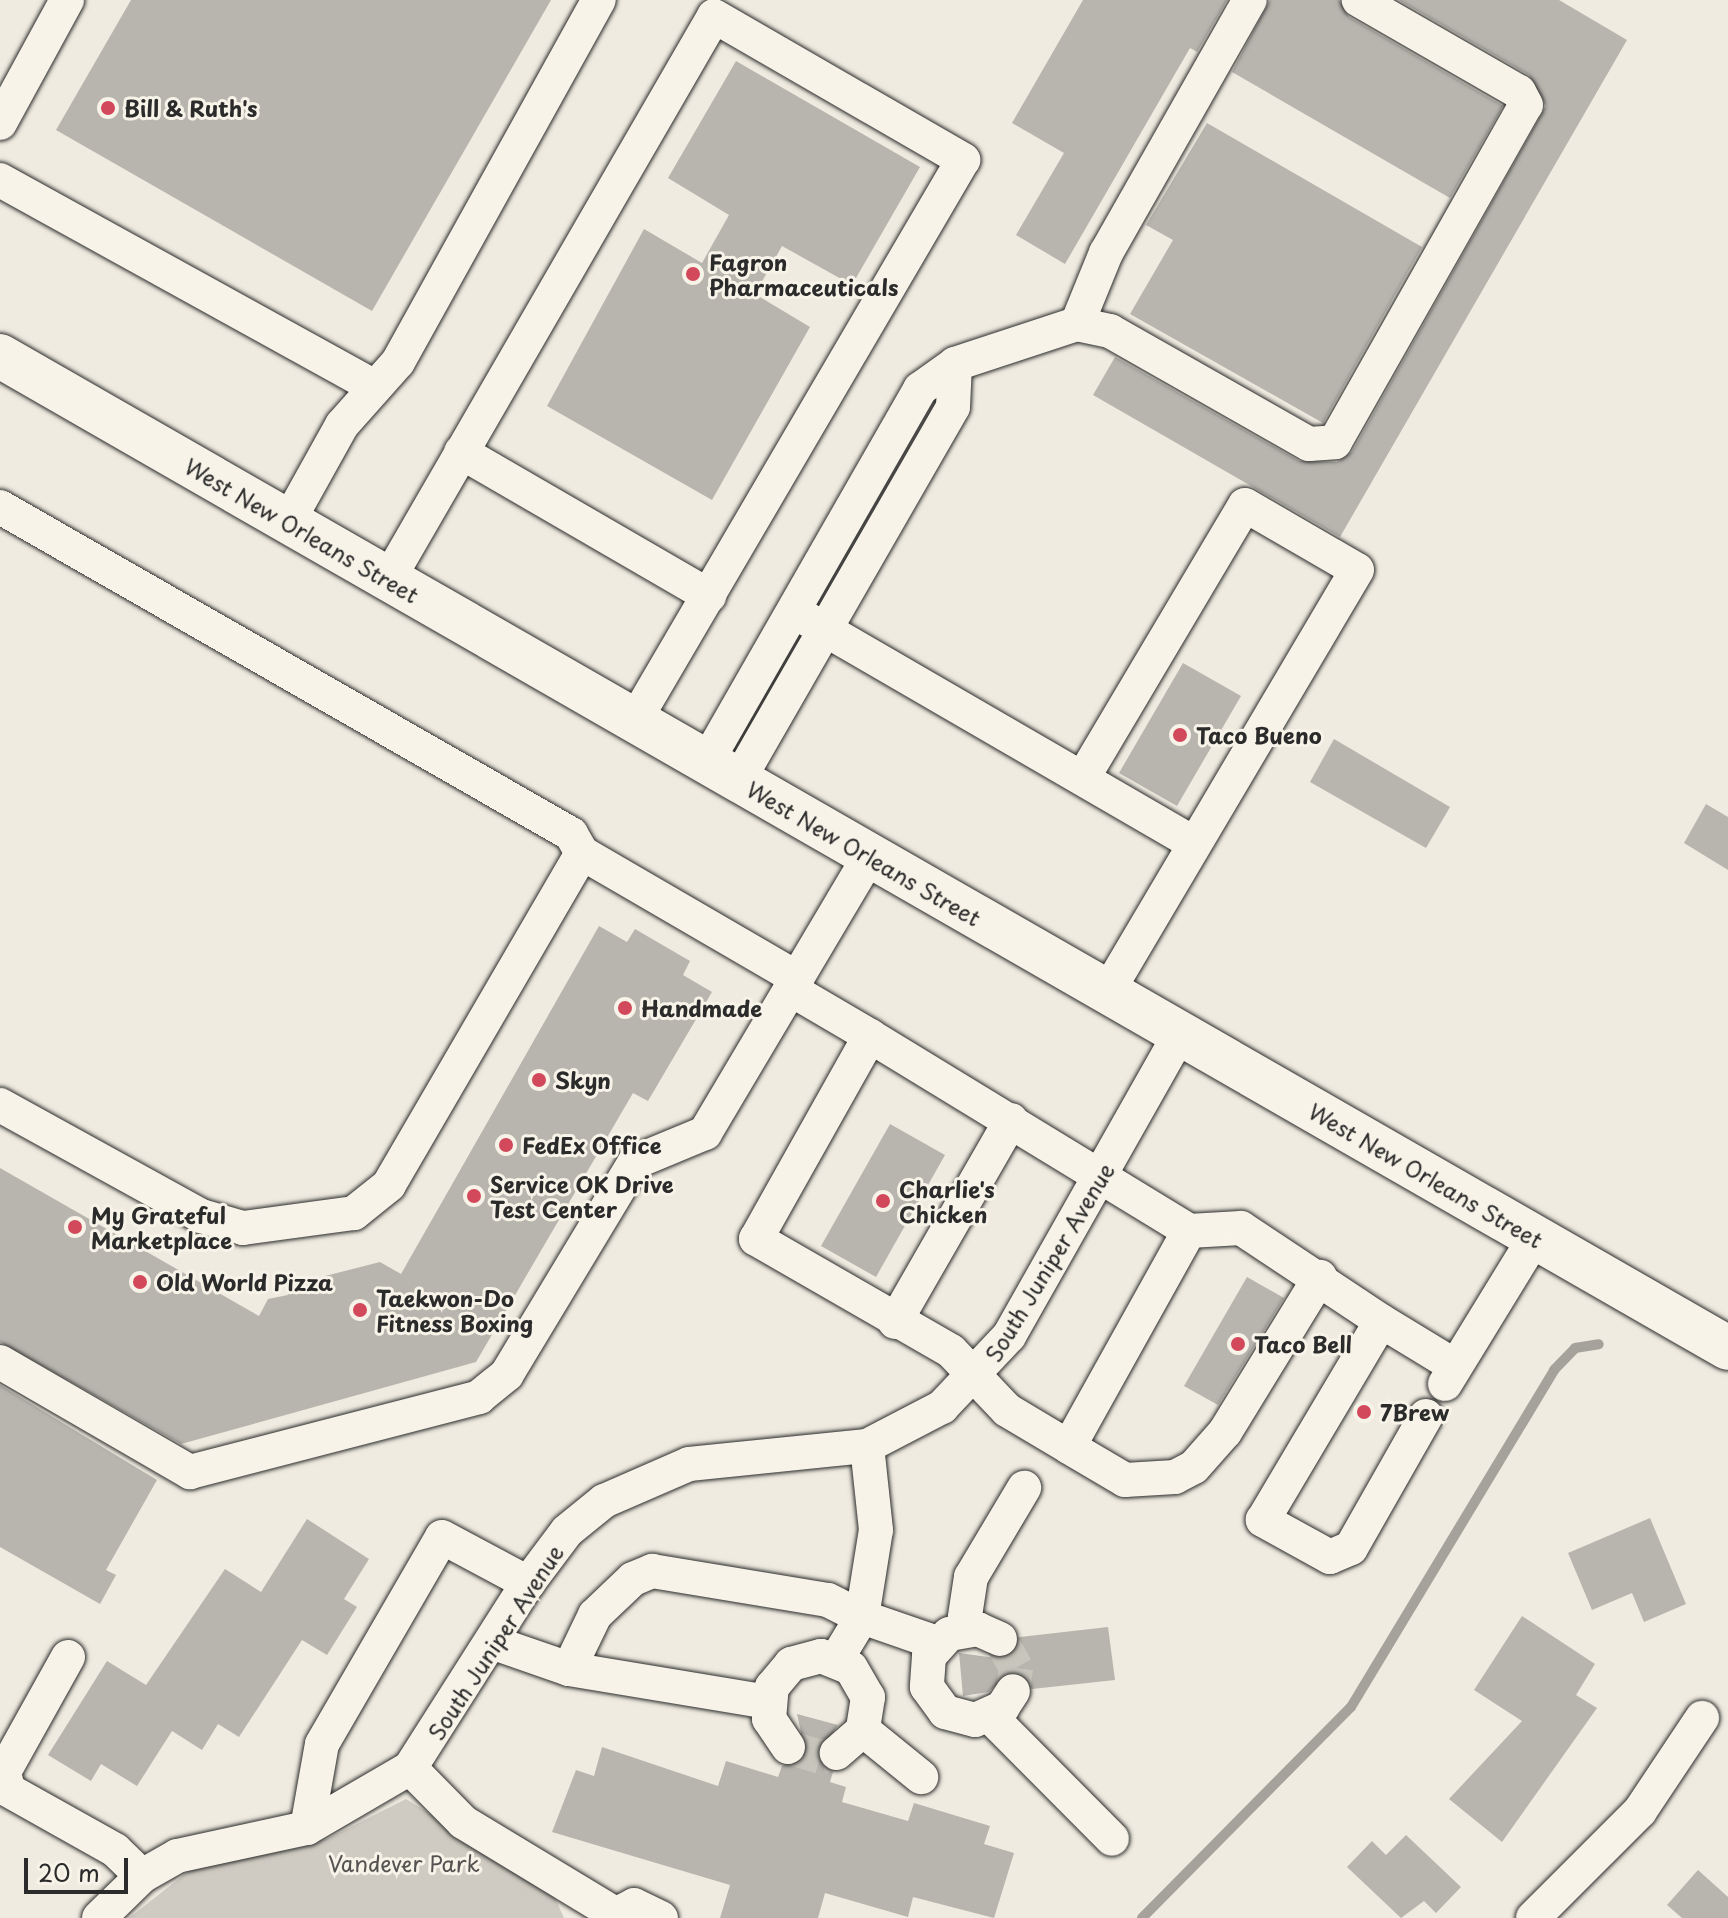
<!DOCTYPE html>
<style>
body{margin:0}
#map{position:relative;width:1728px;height:1918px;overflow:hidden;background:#efebe0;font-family:"Playpen Sans",sans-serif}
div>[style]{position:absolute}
.green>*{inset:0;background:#cfcbc2}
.stream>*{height:10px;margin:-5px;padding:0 5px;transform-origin:5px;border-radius:5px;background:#a4a29a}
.building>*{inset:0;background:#b8b5ae}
.minor-tunnel>*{height:34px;margin-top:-17px;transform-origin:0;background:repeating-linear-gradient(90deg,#c8c5bc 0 34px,transparent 0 51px)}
.roads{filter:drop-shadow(0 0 2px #2b2b2b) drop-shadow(0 0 2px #2b2b2b)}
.minor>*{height:34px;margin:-17px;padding:0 17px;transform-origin:17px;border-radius:17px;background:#f7f3e8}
.major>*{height:44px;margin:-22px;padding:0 22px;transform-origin:22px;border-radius:22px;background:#f7f3e8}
.dots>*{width:22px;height:22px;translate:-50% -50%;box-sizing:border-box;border:4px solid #f7f3e8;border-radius:50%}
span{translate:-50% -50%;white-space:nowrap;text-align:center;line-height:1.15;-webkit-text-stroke:6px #f7f3e8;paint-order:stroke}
.poi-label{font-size:22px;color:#2b2b2b;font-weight:700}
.left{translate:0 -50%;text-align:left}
.street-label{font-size:22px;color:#2b2b2b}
.park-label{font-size:22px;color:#545351}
.scale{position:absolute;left:24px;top:1858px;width:104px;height:36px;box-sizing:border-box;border:4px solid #2b2b2b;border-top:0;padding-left:10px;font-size:24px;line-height:28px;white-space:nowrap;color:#2b2b2b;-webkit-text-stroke:6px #f7f3e8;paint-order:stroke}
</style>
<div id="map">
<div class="green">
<div style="clip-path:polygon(406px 1799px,551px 1889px,564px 1918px,129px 1918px,194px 1867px,327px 1839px)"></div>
</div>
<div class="stream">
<div style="left:1142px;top:1918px;width:297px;rotate:-45.3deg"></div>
<div style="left:1351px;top:1707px;width:393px;rotate:-58.9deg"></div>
<div style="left:1554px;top:1370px;width:30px;rotate:-46deg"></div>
<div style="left:1575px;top:1348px;width:24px;rotate:-9deg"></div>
</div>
<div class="building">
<div style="clip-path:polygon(131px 0,551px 0,372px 311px,56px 130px)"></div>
<div style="clip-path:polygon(1083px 0,1227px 0,1197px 52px,1190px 48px,1065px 264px,1016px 235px,1064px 153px,1012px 123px)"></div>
<div style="clip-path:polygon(1270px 0,1339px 0,1349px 17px,1503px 106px,1450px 198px,1232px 72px)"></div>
<div style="clip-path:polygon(1399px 0,1559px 0,1627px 40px,1340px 537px,1093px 395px,1115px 357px,1299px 461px,1337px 462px,1352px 452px,1546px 106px,1529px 75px)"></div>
<div style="clip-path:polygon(736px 61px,920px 167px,852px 285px,782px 246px,755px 294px,810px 327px,712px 500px,547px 406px,644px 229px,702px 263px,729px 215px,668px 178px)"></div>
<div style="clip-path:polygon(1207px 123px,1422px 247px,1323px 423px,1130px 314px,1173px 240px,1146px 225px)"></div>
<div style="clip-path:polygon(1183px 663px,1241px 696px,1177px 806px,1119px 773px)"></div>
<div style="clip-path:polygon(1334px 739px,1450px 807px,1426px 848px,1310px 782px)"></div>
<div style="clip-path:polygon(1706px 804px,1728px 817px,1728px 870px,1684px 843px)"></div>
<div style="clip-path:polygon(599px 926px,627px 942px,635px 929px,690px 961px,683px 975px,712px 992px,648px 1101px,633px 1093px,476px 1362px,181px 1444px,0 1342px,0 1168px,259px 1316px,268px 1299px,288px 1295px,286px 1286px,380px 1262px,401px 1274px)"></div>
<div style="clip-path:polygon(890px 1124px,945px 1155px,876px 1277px,821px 1246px)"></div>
<div style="clip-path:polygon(1247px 1277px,1284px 1298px,1218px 1405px,1184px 1386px)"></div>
<div style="clip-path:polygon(0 1385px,157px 1480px,106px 1570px,116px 1575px,100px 1604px,0 1547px)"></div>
<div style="clip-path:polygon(1650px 1518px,1686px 1604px,1644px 1622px,1632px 1593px,1592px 1610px,1568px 1553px)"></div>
<div style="clip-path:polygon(307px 1519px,369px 1559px,344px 1599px,357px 1607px,327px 1655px,302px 1640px,239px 1737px,218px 1724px,202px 1750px,172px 1731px,137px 1786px,101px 1764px,91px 1781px,48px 1755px,107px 1661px,146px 1685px,225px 1569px,261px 1592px)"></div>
<div style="clip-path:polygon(1522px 1616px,1595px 1664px,1576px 1695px,1597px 1708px,1502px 1842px,1449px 1799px,1522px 1721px,1474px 1690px)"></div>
<div style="clip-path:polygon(1108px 1627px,1115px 1680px,1032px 1689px,1013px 1671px,988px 1692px,963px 1696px,959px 1653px,1003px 1659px,1020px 1637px)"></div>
<div style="clip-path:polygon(797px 1714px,838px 1725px,817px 1756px,833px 1772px,830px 1782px,846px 1787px,842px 1802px,908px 1821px,914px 1803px,990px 1826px,984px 1844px,1014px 1853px,994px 1918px,913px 1897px,908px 1917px,825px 1893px,818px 1918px,720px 1918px,730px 1885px,552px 1832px,576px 1770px,594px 1776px,602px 1747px,718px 1786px,726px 1761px,778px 1777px,782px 1766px,806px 1755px)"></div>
<div style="clip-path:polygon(1406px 1835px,1461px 1887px,1436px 1913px,1424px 1901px,1401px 1918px,1347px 1867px,1372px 1841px,1386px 1855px)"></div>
<div style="clip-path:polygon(1698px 1870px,1728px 1897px,1728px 1918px,1682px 1918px,1667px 1905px)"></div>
</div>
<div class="minor-tunnel">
<div style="left:1000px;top:1639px;width:33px;rotate:61deg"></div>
<div style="left:1016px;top:1668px;width:23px;rotate:97deg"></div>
<div style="left:788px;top:1747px;width:34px;rotate:17deg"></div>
<div style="left:821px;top:1757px;width:16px;rotate:-14deg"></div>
</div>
<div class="roads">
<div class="minor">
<div style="left:0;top:123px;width:140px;rotate:-61.4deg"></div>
<div style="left:0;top:180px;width:428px;rotate:28.9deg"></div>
<div style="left:1077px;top:324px;width:77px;rotate:-67.8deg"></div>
<div style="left:1106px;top:253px;width:291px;rotate:-60.4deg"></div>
<div style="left:461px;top:452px;width:287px;rotate:30.1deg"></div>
<div style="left:0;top:507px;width:658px;rotate:29.8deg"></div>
<div style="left:571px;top:834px;width:22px;rotate:60deg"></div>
<div style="left:582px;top:853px;width:384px;rotate:120.2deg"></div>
<div style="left:389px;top:1185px;width:45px;rotate:141.3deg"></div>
<div style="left:354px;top:1213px;width:112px;rotate:172.3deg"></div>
<div style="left:243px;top:1228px;width:44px;rotate:-164.1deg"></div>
<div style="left:201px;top:1216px;width:230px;rotate:-151.1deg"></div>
<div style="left:288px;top:522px;width:111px;rotate:-60.9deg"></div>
<div style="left:342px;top:425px;width:84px;rotate:-48.4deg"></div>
<div style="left:398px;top:362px;width:414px;rotate:-61deg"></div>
<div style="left:388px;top:580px;width:651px;rotate:-59.97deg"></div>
<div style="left:714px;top:16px;width:288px;rotate:30deg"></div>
<div style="left:963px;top:160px;width:651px;rotate:120.35deg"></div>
<div style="left:807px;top:619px;width:445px;rotate:30.1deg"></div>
<div style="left:706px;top:763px;width:431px;rotate:-60.2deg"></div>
<div style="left:920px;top:389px;width:43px;rotate:-35.5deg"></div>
<div style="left:955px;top:364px;width:128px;rotate:-18.2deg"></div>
<div style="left:1077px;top:324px;width:34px;rotate:12deg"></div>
<div style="left:1110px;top:331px;width:229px;rotate:29.6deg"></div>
<div style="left:1309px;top:444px;width:26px;rotate:-4deg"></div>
<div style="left:1335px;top:442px;width:387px;rotate:-60.5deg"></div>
<div style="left:1526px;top:105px;width:15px;rotate:-118deg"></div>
<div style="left:1519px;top:92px;width:185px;rotate:-150.1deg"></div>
<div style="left:1084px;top:776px;width:315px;rotate:-59.3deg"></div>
<div style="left:1245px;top:505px;width:129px;rotate:30.1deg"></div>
<div style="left:1357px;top:570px;width:489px;rotate:120.6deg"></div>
<div style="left:738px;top:781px;width:431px;rotate:-60.1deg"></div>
<div style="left:953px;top:407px;width:43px;rotate:-87.3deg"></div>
<div style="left:582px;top:853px;width:249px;rotate:30.2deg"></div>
<div style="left:790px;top:989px;width:93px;rotate:30.4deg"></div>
<div style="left:870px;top:1036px;width:374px;rotate:31.4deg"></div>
<div style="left:1189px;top:1231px;width:247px;rotate:119.1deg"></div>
<div style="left:1069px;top:1447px;width:72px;rotate:-149.2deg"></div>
<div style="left:1007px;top:1410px;width:81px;rotate:-133.5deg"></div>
<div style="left:951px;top:1351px;width:225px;rotate:-150.1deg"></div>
<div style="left:756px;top:1239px;width:233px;rotate:-60.7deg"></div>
<div style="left:1189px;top:1231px;width:52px;rotate:-3.3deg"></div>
<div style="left:1241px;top:1228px;width:168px;rotate:33.6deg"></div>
<div style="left:895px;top:1322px;width:233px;rotate:-60.1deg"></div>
<div style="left:0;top:1362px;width:220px;rotate:30.1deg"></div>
<div style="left:190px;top:1472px;width:299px;rotate:-14.5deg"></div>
<div style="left:479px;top:1397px;width:36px;rotate:-39deg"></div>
<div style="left:507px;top:1374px;width:248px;rotate:-58.9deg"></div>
<div style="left:635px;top:1162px;width:76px;rotate:-22.5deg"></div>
<div style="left:705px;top:1133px;width:323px;rotate:-59.3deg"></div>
<div style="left:1445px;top:1384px;width:172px;rotate:-58.5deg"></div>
<div style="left:1426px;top:1416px;width:152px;rotate:119.6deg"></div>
<div style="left:1351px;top:1548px;width:23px;rotate:157deg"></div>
<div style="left:1330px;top:1557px;width:77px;rotate:-151.1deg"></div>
<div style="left:1263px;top:1520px;width:231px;rotate:-59.3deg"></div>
<div style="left:1381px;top:1321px;width:87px;rotate:31.3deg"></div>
<div style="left:1069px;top:1447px;width:65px;rotate:30.5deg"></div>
<div style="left:1125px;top:1480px;width:50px;rotate:-3.4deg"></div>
<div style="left:1175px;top:1477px;width:21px;rotate:-28deg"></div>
<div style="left:1194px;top:1467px;width:47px;rotate:-48.5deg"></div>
<div style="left:1225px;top:1432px;width:182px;rotate:-58.5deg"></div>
<div style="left:963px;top:1629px;width:53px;rotate:-81.3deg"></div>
<div style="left:971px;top:1577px;width:104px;rotate:-59.2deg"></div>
<div style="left:1000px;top:1639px;width:24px;rotate:-156deg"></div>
<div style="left:978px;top:1629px;width:29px;rotate:170deg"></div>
<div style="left:949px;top:1634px;width:30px;rotate:132deg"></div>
<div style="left:929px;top:1656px;width:31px;rotate:94deg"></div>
<div style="left:927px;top:1687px;width:31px;rotate:54deg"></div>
<div style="left:945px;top:1712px;width:31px;rotate:15deg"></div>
<div style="left:975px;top:1720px;width:30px;rotate:-24deg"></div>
<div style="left:1002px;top:1708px;width:20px;rotate:-57deg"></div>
<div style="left:494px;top:1643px;width:79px;rotate:19.1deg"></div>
<div style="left:569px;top:1669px;width:202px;rotate:9.4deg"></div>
<div style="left:68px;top:1657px;width:132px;rotate:119.1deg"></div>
<div style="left:4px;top:1772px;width:18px;rotate:77deg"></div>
<div style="left:8px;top:1790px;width:123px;rotate:29.3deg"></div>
<div style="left:115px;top:1850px;width:37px;rotate:44deg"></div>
<div style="left:836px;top:1660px;width:50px;rotate:-58.8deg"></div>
<div style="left:862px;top:1617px;width:79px;rotate:19.1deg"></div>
<div style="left:569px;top:1669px;width:60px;rotate:-64.3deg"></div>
<div style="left:595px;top:1615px;width:52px;rotate:-43.5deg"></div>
<div style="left:633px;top:1579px;width:21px;rotate:-23deg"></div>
<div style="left:652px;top:1571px;width:178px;rotate:9.4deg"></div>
<div style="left:828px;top:1600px;width:38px;rotate:27deg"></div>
<div style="left:862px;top:1617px;width:88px;rotate:-80.9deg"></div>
<div style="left:876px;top:1530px;width:84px;rotate:-96.1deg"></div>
<div style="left:990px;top:1716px;width:173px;rotate:45.2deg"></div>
<div style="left:863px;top:1730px;width:75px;rotate:39deg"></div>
<div style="left:788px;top:1747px;width:34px;rotate:-124deg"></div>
<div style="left:769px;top:1719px;width:32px;rotate:-85deg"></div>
<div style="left:772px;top:1687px;width:30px;rotate:-50deg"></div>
<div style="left:791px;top:1664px;width:31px;rotate:-15deg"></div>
<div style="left:821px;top:1656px;width:32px;rotate:22deg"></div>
<div style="left:851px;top:1668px;width:34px;rotate:60deg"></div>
<div style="left:868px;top:1697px;width:33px;rotate:99deg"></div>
<div style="left:863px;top:1730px;width:35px;rotate:139deg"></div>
<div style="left:410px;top:1768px;width:76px;rotate:45.5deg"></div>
<div style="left:463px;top:1822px;width:175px;rotate:31.2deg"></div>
<div style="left:307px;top:1828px;width:85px;rotate:-79.9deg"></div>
<div style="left:322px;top:1744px;width:239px;rotate:-59.9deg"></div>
<div style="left:442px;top:1537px;width:98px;rotate:28.1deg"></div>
<div style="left:99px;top:1918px;width:60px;rotate:-44.3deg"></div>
<div style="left:142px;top:1876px;width:40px;rotate:-29.7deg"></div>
<div style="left:177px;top:1856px;width:133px;rotate:-12.2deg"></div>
<div style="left:307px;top:1828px;width:119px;rotate:-30.2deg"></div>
<div style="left:410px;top:1768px;width:219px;rotate:-57.5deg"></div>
<div style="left:528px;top:1583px;width:65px;rotate:-53.1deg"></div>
<div style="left:567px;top:1531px;width:48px;rotate:-39deg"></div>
<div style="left:604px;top:1501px;width:93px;rotate:-23.5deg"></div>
<div style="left:689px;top:1464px;width:179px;rotate:-5.8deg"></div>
<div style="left:867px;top:1446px;width:85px;rotate:-27.5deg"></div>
<div style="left:942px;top:1407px;width:98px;rotate:-46.7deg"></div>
<div style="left:1009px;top:1336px;width:349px;rotate:-60.5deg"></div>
<div style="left:609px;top:1918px;width:28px;rotate:-27deg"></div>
<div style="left:634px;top:1905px;width:30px;rotate:26deg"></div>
<div style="left:1533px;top:1918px;width:151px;rotate:-45deg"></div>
<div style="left:1640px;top:1811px;width:112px;rotate:-56.3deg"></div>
</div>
<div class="major">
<div style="left:0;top:356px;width:1992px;rotate:29.86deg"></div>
</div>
</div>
<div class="dots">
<div style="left:108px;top:108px;background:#d1495b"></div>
<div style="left:693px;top:274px;background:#d1495b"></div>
<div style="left:1180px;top:735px;background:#d1495b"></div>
<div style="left:625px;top:1008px;background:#d1495b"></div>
<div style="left:539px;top:1080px;background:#d1495b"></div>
<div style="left:506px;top:1145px;background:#d1495b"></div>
<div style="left:474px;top:1196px;background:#d1495b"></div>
<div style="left:883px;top:1201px;background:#d1495b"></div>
<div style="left:75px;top:1227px;background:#d1495b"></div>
<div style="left:140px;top:1282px;background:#d1495b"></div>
<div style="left:360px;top:1310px;background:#d1495b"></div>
<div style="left:1238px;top:1344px;background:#d1495b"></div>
<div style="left:1364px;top:1412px;background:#d1495b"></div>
</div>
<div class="poi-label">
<span class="left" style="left:124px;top:108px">Bill &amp; Ruth's</span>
<span class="left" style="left:709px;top:274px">Fagron<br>Pharmaceuticals</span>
<span class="left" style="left:1196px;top:735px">Taco Bueno</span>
<span class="left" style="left:641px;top:1008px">Handmade</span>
<span class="left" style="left:555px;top:1080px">Skyn</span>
<span class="left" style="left:522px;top:1145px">FedEx Office</span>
<span class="left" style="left:490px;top:1196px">Service OK Drive<br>Test Center</span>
<span class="left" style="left:899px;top:1201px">Charlie's<br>Chicken</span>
<span class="left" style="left:91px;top:1227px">My Grateful<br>Marketplace</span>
<span class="left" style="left:156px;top:1282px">Old World Pizza</span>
<span class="left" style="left:376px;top:1310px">Taekwon-Do<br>Fitness Boxing</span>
<span class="left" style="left:1254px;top:1344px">Taco Bell</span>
<span class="left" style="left:1380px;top:1412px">7Brew</span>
</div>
<div class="street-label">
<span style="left:302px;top:530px;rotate:30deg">West New Orleans Street</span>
<span style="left:864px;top:853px;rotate:30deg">West New Orleans Street</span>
<span style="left:1426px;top:1175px;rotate:30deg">West New Orleans Street</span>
<span style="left:1049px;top:1262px;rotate:-59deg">South Juniper Avenue</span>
<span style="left:495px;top:1642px;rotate:-57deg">South Juniper Avenue</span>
</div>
<div class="park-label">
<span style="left:404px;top:1863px">Vandever Park</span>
</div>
<div class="scale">20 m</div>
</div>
